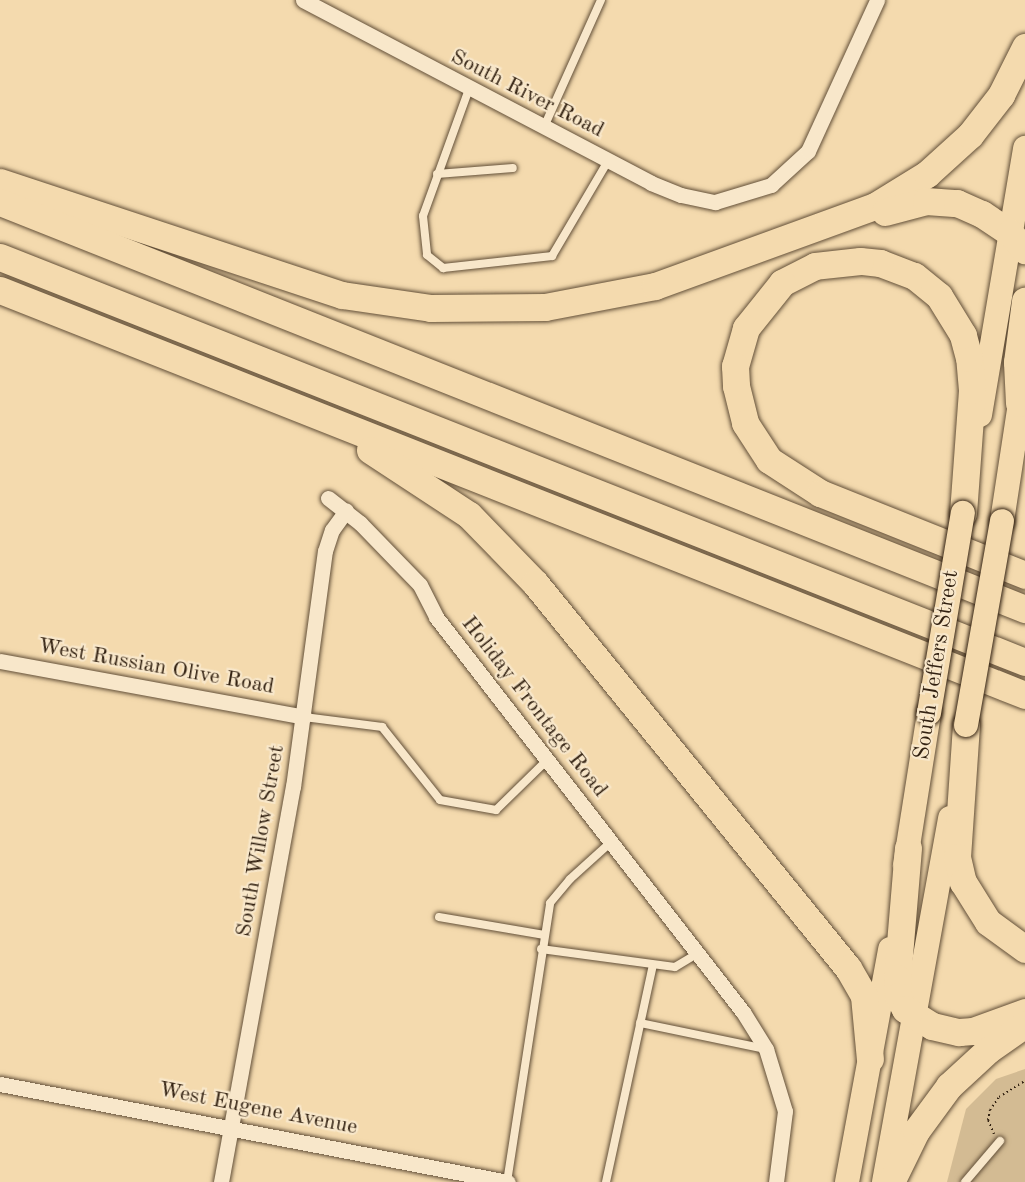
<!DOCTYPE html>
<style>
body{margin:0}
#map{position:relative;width:1025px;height:1182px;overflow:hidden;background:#f4daae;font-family:"Old Standard TT",serif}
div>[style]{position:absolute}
.green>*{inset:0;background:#d3bb93}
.path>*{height:2px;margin-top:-1px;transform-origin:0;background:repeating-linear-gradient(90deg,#322111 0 1.5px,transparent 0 4.5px)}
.roads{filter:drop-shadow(0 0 2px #624f38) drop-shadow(0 0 2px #624f38)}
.service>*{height:8px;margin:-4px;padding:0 4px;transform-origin:4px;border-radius:4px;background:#f8e7ca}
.minor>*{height:15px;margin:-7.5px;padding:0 7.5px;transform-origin:7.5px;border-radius:7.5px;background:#f8e7ca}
.trunk>*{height:24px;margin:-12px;padding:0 12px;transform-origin:12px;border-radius:12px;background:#f4daae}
.motorway>*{height:27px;margin:-13.5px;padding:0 13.5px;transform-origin:13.5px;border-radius:13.5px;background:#f4daae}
.bridges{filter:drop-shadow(0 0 2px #322111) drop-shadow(0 0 2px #322111)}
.trunk-bridge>*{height:24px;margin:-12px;padding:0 12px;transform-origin:12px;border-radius:12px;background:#f4daae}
span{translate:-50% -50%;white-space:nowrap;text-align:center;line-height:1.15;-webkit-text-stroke:4.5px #f8e7ca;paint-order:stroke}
.street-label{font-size:22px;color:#322111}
</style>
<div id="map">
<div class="green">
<div style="clip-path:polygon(1025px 1069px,1025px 1182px,947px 1182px,966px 1109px,996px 1079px)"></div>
</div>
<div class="path">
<div style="left:994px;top:1134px;width:15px;rotate:-113deg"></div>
<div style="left:988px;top:1120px;width:10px;rotate:-79deg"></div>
<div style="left:990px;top:1110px;width:16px;rotate:-55deg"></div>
<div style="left:999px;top:1097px;width:31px;rotate:-32deg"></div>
</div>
<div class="roads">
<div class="service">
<div style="left:469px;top:89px;width:135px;rotate:109.9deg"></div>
<div style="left:423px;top:216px;width:39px;rotate:84deg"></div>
<div style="left:427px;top:255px;width:21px;rotate:39deg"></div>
<div style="left:443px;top:268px;width:110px;rotate:-6.3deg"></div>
<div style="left:552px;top:256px;width:110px;rotate:-59.5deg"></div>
<div style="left:544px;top:127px;width:139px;rotate:-65.8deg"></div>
<div style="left:437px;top:174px;width:76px;rotate:-4.5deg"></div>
<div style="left:304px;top:717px;width:79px;rotate:7.3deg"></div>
<div style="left:382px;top:727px;width:93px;rotate:51.5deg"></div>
<div style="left:440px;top:800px;width:57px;rotate:10.1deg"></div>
<div style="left:496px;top:810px;width:70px;rotate:-44.4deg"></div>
<div style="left:439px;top:917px;width:107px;rotate:9.7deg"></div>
<div style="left:541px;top:949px;width:135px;rotate:7.7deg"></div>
<div style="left:675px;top:967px;width:27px;rotate:-31deg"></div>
<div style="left:640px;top:1023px;width:128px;rotate:11.7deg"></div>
<div style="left:507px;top:1182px;width:282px;rotate:-81.2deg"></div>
<div style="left:550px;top:903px;width:31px;rotate:-50deg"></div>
<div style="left:570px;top:879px;width:55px;rotate:-42.1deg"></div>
<div style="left:606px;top:1182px;width:222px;rotate:-77.8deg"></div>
<div style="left:965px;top:1182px;width:54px;rotate:-49.5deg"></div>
</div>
<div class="minor">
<div style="left:303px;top:0;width:393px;rotate:27.7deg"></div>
<div style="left:651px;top:183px;width:32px;rotate:22deg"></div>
<div style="left:681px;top:195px;width:35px;rotate:12deg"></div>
<div style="left:715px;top:202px;width:59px;rotate:-16.9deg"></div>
<div style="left:771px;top:185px;width:50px;rotate:-42.6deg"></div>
<div style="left:808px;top:151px;width:166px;rotate:-65.4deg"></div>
<div style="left:328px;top:498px;width:41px;rotate:38deg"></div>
<div style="left:360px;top:523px;width:86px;rotate:45.9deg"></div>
<div style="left:420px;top:585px;width:36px;rotate:63deg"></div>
<div style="left:436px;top:617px;width:500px;rotate:52.15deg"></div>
<div style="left:743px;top:1012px;width:44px;rotate:58.1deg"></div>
<div style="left:766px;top:1049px;width:65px;rotate:73deg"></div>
<div style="left:785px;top:1111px;width:72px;rotate:97.2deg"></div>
<div style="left:0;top:661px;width:309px;rotate:10.4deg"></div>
<div style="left:0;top:1084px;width:517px;rotate:10.92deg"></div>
<div style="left:221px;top:1182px;width:402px;rotate:-79.7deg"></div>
<div style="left:293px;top:787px;width:238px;rotate:-82.3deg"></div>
<div style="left:325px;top:551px;width:22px;rotate:-72deg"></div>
<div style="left:332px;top:530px;width:24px;rotate:-54deg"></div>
</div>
<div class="trunk">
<div style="left:980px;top:415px;width:271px;rotate:-80.4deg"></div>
<div style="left:1002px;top:521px;width:139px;rotate:-81.3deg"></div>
<div style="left:905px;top:865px;width:154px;rotate:-81deg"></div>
<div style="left:847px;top:1182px;width:237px;rotate:-79.5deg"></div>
<div style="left:884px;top:1182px;width:370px;rotate:-79.7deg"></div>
</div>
<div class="motorway">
<div style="left:0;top:182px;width:360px;rotate:18.3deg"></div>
<div style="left:342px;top:295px;width:90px;rotate:8.3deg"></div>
<div style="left:431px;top:308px;width:114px;rotate:-0.5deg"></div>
<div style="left:545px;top:307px;width:112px;rotate:-10.8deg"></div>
<div style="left:655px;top:286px;width:234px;rotate:-20deg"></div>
<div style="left:875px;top:206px;width:61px;rotate:-31.6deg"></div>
<div style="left:927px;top:174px;width:58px;rotate:-42.2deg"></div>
<div style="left:970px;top:135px;width:51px;rotate:-52.2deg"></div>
<div style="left:1001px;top:95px;width:54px;rotate:-63.4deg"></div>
<div style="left:0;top:202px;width:1103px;rotate:21.66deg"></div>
<div style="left:885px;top:212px;width:42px;rotate:-15deg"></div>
<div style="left:926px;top:201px;width:31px;rotate:4deg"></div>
<div style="left:957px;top:203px;width:27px;rotate:24deg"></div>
<div style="left:982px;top:214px;width:34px;rotate:34deg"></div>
<div style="left:1010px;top:233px;width:23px;rotate:49deg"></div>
<div style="left:0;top:257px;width:1102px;rotate:21.56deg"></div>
<div style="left:0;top:290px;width:1102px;rotate:21.56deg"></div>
<div style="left:1019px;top:403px;width:41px;rotate:-92.8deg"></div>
<div style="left:1017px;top:362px;width:62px;rotate:-82.5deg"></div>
<div style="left:370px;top:450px;width:118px;rotate:33.3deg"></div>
<div style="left:469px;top:515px;width:95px;rotate:45.9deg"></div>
<div style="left:535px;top:583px;width:496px;rotate:50.9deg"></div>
<div style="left:848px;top:968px;width:32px;rotate:60deg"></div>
<div style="left:864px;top:996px;width:63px;rotate:84.6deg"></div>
<div style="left:963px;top:513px;width:123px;rotate:-85.8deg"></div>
<div style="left:972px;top:390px;width:32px;rotate:-95deg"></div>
<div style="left:969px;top:358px;width:24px;rotate:-105deg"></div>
<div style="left:963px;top:335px;width:46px;rotate:-121.6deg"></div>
<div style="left:939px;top:296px;width:32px;rotate:-141deg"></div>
<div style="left:914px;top:276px;width:36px;rotate:-159deg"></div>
<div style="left:880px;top:263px;width:20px;rotate:-174deg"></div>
<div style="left:860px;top:261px;width:45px;rotate:173.7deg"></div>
<div style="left:815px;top:266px;width:37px;rotate:153deg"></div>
<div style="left:782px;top:283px;width:58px;rotate:128.7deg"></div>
<div style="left:746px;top:328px;width:40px;rotate:106deg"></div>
<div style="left:735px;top:366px;width:20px;rotate:87deg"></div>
<div style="left:736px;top:386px;width:38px;rotate:76deg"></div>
<div style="left:745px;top:423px;width:44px;rotate:57deg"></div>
<div style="left:769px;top:460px;width:61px;rotate:32.9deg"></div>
<div style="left:820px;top:493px;width:221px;rotate:21.8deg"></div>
<div style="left:966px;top:725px;width:132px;rotate:93.9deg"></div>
<div style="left:957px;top:857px;width:26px;rotate:77deg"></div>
<div style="left:963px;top:882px;width:47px;rotate:58deg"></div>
<div style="left:988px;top:922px;width:46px;rotate:36.1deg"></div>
<div style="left:908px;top:848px;width:130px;rotate:94.8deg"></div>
<div style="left:897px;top:978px;width:18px;rotate:87deg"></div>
<div style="left:898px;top:996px;width:15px;rotate:62deg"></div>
<div style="left:905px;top:1009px;width:32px;rotate:32deg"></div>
<div style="left:932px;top:1026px;width:28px;rotate:13deg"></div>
<div style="left:959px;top:1032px;width:14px;rotate:-4deg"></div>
<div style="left:973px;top:1031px;width:55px;rotate:-20.1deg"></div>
<div style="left:891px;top:1182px;width:57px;rotate:-63.9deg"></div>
<div style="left:916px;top:1131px;width:56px;rotate:-53.7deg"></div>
<div style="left:949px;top:1086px;width:53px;rotate:-42.7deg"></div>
<div style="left:988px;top:1050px;width:45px;rotate:-35.1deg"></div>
</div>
</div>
<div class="bridges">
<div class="trunk-bridge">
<div style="left:929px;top:713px;width:203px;rotate:-80.4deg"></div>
<div style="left:966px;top:725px;width:207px;rotate:-80deg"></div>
</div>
</div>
<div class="street-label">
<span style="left:527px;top:94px;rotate:27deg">South River Road</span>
<span style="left:937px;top:665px;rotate:-81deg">South Jeffers Street</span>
<span style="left:156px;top:667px;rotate:10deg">West Russian Olive Road</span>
<span style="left:534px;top:707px;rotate:52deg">Holiday Frontage Road</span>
<span style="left:261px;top:841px;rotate:-80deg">South Willow Street</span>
<span style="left:258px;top:1109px;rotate:11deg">West Eugene Avenue</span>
</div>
</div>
